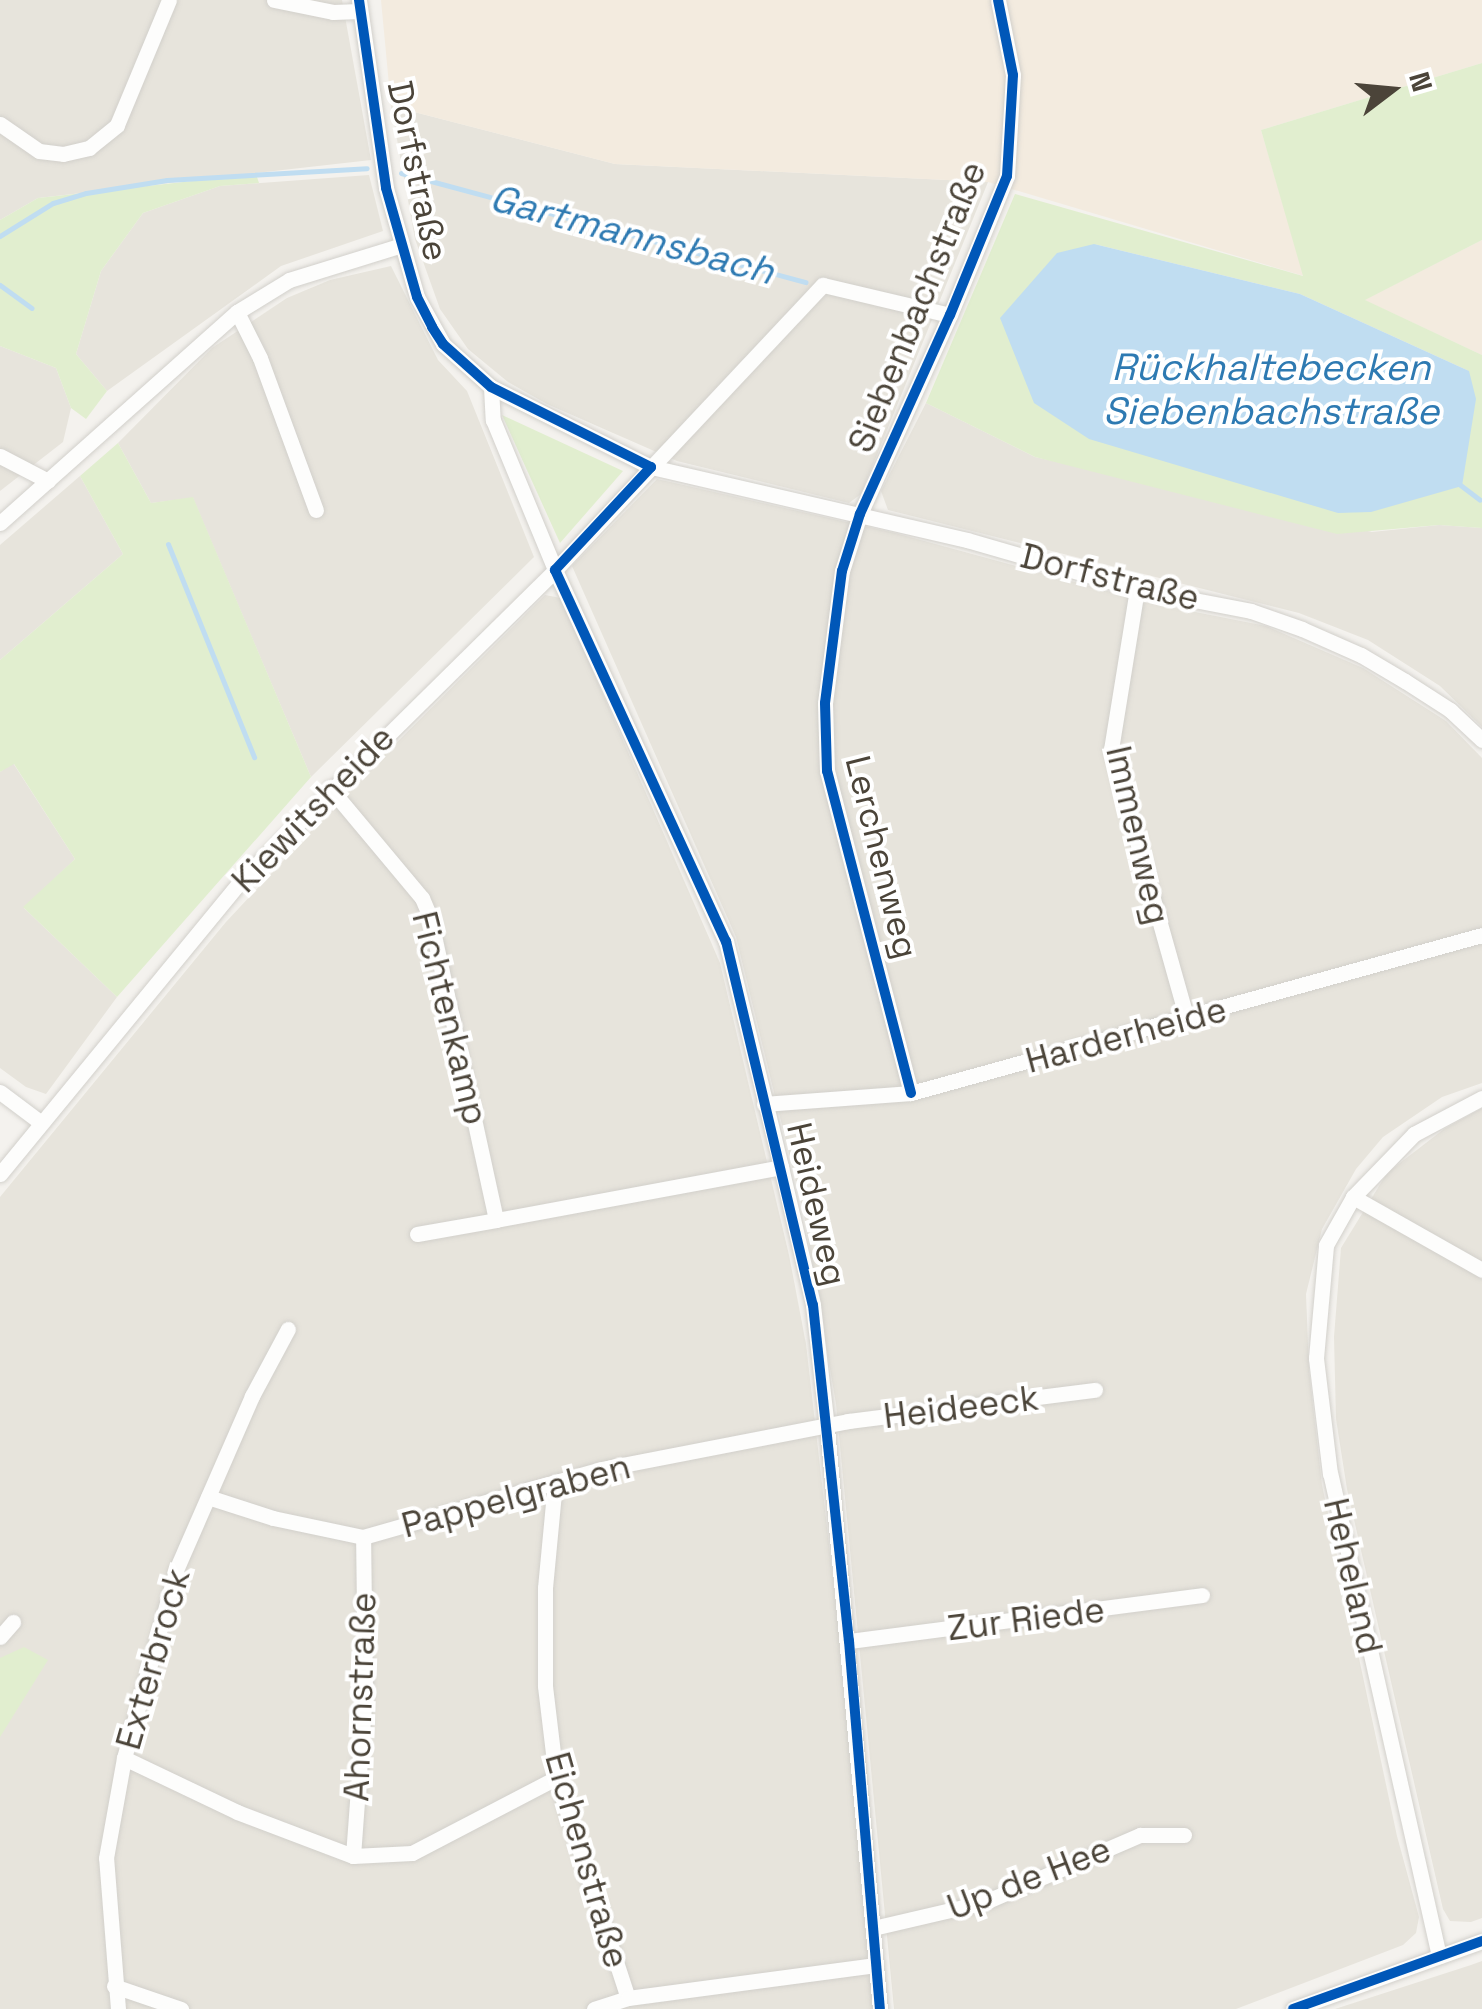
<!DOCTYPE html>
<meta charset="utf-8">
<style>
body{margin:0}
#map{position:relative;width:1482px;height:2009px;overflow:hidden;background:#f4f2ee;font-family:"Space Grotesk",sans-serif}
div>[style]{position:absolute}
.residential>*{inset:0;background:#e7e4dc}
.commercial>*{inset:0;background:#f3ebdf}
.green>*{inset:0;background:#e1eecf}
.water>*{inset:0;background:#c0ddf1}
.stream>*{height:5px;margin:-2.5px;padding:0 2.5px;transform-origin:2.5px;border-radius:2.5px;background:#c0ddf1}
.roads{filter:drop-shadow(0 0 2px #d2d0cb) drop-shadow(0 0 2px #d2d0cb)}
.minor>*{height:15px;margin:-7.5px;padding:0 7.5px;transform-origin:7.5px;border-radius:7.5px;background:#fdfdfc}
.cycleway>*{height:10px;margin:-5px;padding:0 5px;transform-origin:5px;border-radius:5px;background:#0057b8}
span{translate:-50% -50%;white-space:nowrap;text-align:center;line-height:1.15;-webkit-text-stroke:8px #fff;paint-order:stroke}
.street-label{font-size:35px;color:#4b4439}
.water-label{font-size:38px;color:#2e7ab2;font-style:italic}
.north{position:absolute;left:1342px;top:40px;width:100px;height:100px;-webkit-text-stroke:8px #fff;paint-order:stroke;rotate:74deg;font-size:28px;font-weight:700;line-height:40px;text-align:center;color:#4b4439}
.north::after{content:'';display:block;margin:auto;width:35px;height:45px;background:#4b4439;clip-path:polygon(50% 0,100% 100%,50% 72%,0 100%)}
</style>
<div id="map">
<div class="residential">
<div style="clip-path:polygon(0 0,342px 0,371px 160px,38px 198px,0 220px)"></div>
<div style="clip-path:polygon(391px 106px,615px 164px,988px 182px,861px 494px,849px 503px,677px 461px,547px 404px,508px 382px,468px 349px,440px 309px,415px 239px)"></div>
<div style="clip-path:polygon(369px 175px,383px 231px,281px 266px,107px 391px,76px 354px,101px 271px,143px 213px,220px 186px)"></div>
<div style="clip-path:polygon(391px 266px,438px 360px,467px 391px,534px 557px,311px 777px,193px 498px,151px 503px,118px 443px,212px 348px,287px 298px,330px 280px)"></div>
<div style="clip-path:polygon(0 346px,56px 368px,71px 408px,63px 442px,0 491px)"></div>
<div style="clip-path:polygon(926px 403px,1035px 457px,1372px 532px,1439px 525px,1482px 528px,1482px 727px,1440px 686px,1368px 640px,1299px 613px,888px 510px,881px 491px)"></div>
<div style="clip-path:polygon(80px 476px,123px 554px,0 660px,0 545px)"></div>
<div style="clip-path:polygon(657px 479px,895px 533px,1155px 604px,1266px 626px,1363px 668px,1446px 721px,1482px 758px,1482px 1083px,1442px 1097px,1383px 1137px,1356px 1169px,1322px 1229px,1306px 1294px,1309px 1370px,1322px 1485px,1397px 1836px,1419px 1917px,1416px 1933px,1403px 1945px,1236px 2009px,894px 2009px,836px 1404px,804px 1215px,736px 937px,572px 566px)"></div>
<div style="clip-path:polygon(545px 595px,561px 598px,720px 963px,789px 1255px,806px 1344px,843px 1667px,873px 2009px,0 2009px,0 1197px,226px 922px,353px 786px)"></div>
<div style="clip-path:polygon(13px 763px,75px 859px,24px 908px,117px 997px,46px 1094px,26px 1087px,0 1068px,0 772px)"></div>
<div style="clip-path:polygon(1482px 1108px,1482px 1918px,1471px 1922px,1450px 1921px,1443px 1909px,1347px 1489px,1336px 1419px,1334px 1337px,1341px 1248px,1387px 1173px,1444px 1129px)"></div>
<div style="clip-path:polygon(1482px 1961px,1482px 2009px,1335px 2009px,1471px 1965px)"></div>
</div>
<div class="commercial">
<div style="clip-path:polygon(381px 0,1482px 0,1482px 63px,1261px 130px,1304px 276px,988px 182px,615px 164px,391px 106px)"></div>
<div style="clip-path:polygon(1482px 240px,1482px 355px,1364px 300px)"></div>
</div>
<div class="green">
<div style="clip-path:polygon(evenodd,1482px 63px,1482px 240px,1365px 300px,1482px 355px,1482px 528px,1439px 525px,1337px 534px,1035px 457px,926px 403px,1015px 194px,1303px 276px,1261px 130px,1482px 63px,1094px 244px,1300px 294px,1469px 371px,1094px 244px)"></div>
<div style="clip-path:polygon(256px 174px,259px 183px,220px 186px,143px 213px,101px 271px,76px 354px,107px 391px,86px 419px,71px 408px,56px 368px,0 346px,0 220px,38px 198px)"></div>
<div style="clip-path:polygon(502px 415px,623px 471px,560px 543px)"></div>
<div style="clip-path:polygon(118px 443px,151px 503px,193px 497px,311px 777px,117px 997px,23px 907px,75px 859px,14px 764px,0 772px,0 660px,123px 554px,80px 476px)"></div>
<div style="clip-path:polygon(24px 1647px,48px 1660px,0 1737px,0 1658px)"></div>
</div>
<div class="water">
<div style="clip-path:polygon(1094px 244px,1300px 294px,1469px 371px,1476px 399px,1462px 486px,1371px 512px,1338px 513px,1089px 439px,1034px 403px,1000px 318px,1057px 253px)"></div>
</div>
<div class="stream">
<div style="left:401px;top:173px;width:419px;rotate:15.1deg"></div>
<div style="left:0;top:236px;width:62px;rotate:-31.9deg"></div>
<div style="left:53px;top:203px;width:34px;rotate:-17deg"></div>
<div style="left:86px;top:193px;width:82px;rotate:-9.1deg"></div>
<div style="left:167px;top:180px;width:200px;rotate:-3.4deg"></div>
<div style="left:0;top:285px;width:39px;rotate:36deg"></div>
<div style="left:1459px;top:484px;width:26px;rotate:37deg"></div>
<div style="left:168px;top:544px;width:230px;rotate:68deg"></div>
</div>
<div class="roads">
<div class="minor">
<div style="left:274px;top:0;width:60px;rotate:11.5deg"></div>
<div style="left:333px;top:12px;width:26px;rotate:-2deg"></div>
<div style="left:359px;top:0;width:190px;rotate:81.8deg"></div>
<div style="left:386px;top:188px;width:113px;rotate:74.1deg"></div>
<div style="left:417px;top:297px;width:54px;rotate:61deg"></div>
<div style="left:443px;top:344px;width:64px;rotate:41.9deg"></div>
<div style="left:491px;top:387px;width:179px;rotate:26.6deg"></div>
<div style="left:651px;top:467px;width:324px;rotate:13deg"></div>
<div style="left:967px;top:540px;width:177px;rotate:16.1deg"></div>
<div style="left:1137px;top:589px;width:116px;rotate:10.9deg"></div>
<div style="left:1251px;top:611px;width:54px;rotate:19.4deg"></div>
<div style="left:1302px;top:629px;width:64px;rotate:23.8deg"></div>
<div style="left:1361px;top:655px;width:51px;rotate:30.6deg"></div>
<div style="left:1405px;top:681px;width:54px;rotate:32.8deg"></div>
<div style="left:1450px;top:710px;width:44px;rotate:43.2deg"></div>
<div style="left:0;top:124px;width:47px;rotate:34.7deg"></div>
<div style="left:39px;top:151px;width:24px;rotate:7deg"></div>
<div style="left:63px;top:154px;width:27px;rotate:-13deg"></div>
<div style="left:89px;top:148px;width:36px;rotate:-39deg"></div>
<div style="left:117px;top:125px;width:135px;rotate:-67.4deg"></div>
<div style="left:237px;top:312px;width:51px;rotate:63.4deg"></div>
<div style="left:260px;top:358px;width:162px;rotate:69.8deg"></div>
<div style="left:491px;top:387px;width:33px;rotate:87deg"></div>
<div style="left:493px;top:420px;width:162px;rotate:67.5deg"></div>
<div style="left:555px;top:570px;width:409px;rotate:65.3deg"></div>
<div style="left:726px;top:941px;width:233px;rotate:76.3deg"></div>
<div style="left:781px;top:1167px;width:142px;rotate:76.9deg"></div>
<div style="left:813px;top:1305px;width:124px;rotate:83.5deg"></div>
<div style="left:827px;top:1428px;width:583px;rotate:84.79deg"></div>
<div style="left:0;top:456px;width:54px;rotate:27.5deg"></div>
<div style="left:0;top:523px;width:317px;rotate:-41.7deg"></div>
<div style="left:237px;top:312px;width:61px;rotate:-31.6deg"></div>
<div style="left:289px;top:280px;width:118px;rotate:-17.2deg"></div>
<div style="left:1137px;top:589px;width:162px;rotate:99.2deg"></div>
<div style="left:1111px;top:749px;width:281px;rotate:74.3deg"></div>
<div style="left:330px;top:788px;width:143px;rotate:50.1deg"></div>
<div style="left:422px;top:898px;width:21px;rotate:67deg"></div>
<div style="left:430px;top:917px;width:310px;rotate:77.7deg"></div>
<div style="left:496px;top:1220px;width:290px;rotate:-10.5deg"></div>
<div style="left:0;top:1092px;width:50px;rotate:36.9deg"></div>
<div style="left:911px;top:1093px;width:333px;rotate:-104.6deg"></div>
<div style="left:827px;top:771px;width:68px;rotate:-91.7deg"></div>
<div style="left:825px;top:703px;width:133px;rotate:-82.7deg"></div>
<div style="left:842px;top:571px;width:60px;rotate:-72.5deg"></div>
<div style="left:860px;top:514px;width:218px;rotate:-65.7deg"></div>
<div style="left:950px;top:315px;width:150px;rotate:-67.7deg"></div>
<div style="left:1007px;top:176px;width:101px;rotate:-86.6deg"></div>
<div style="left:1013px;top:75px;width:76px;rotate:-101.3deg"></div>
<div style="left:764px;top:1104px;width:147px;rotate:-4.3deg"></div>
<div style="left:911px;top:1093px;width:592px;rotate:-15.47deg"></div>
<div style="left:0;top:1174px;width:386px;rotate:-50.6deg"></div>
<div style="left:245px;top:876px;width:436px;rotate:-44.6deg"></div>
<div style="left:555px;top:570px;width:391px;rotate:-46.8deg"></div>
<div style="left:823px;top:285px;width:130px;rotate:13.3deg"></div>
<div style="left:1353px;top:1197px;width:148px;rotate:29.5deg"></div>
<div style="left:417px;top:1234px;width:80px;rotate:-10deg"></div>
<div style="left:555px;top:1482px;width:106px;rotate:95.4deg"></div>
<div style="left:545px;top:1588px;width:98px;rotate:90deg"></div>
<div style="left:545px;top:1686px;width:93px;rotate:83.2deg"></div>
<div style="left:556px;top:1778px;width:231px;rotate:71.9deg"></div>
<div style="left:208px;top:1497px;width:68px;rotate:17.9deg"></div>
<div style="left:273px;top:1518px;width:92px;rotate:11.9deg"></div>
<div style="left:363px;top:1537px;width:248px;rotate:-15.9deg"></div>
<div style="left:602px;top:1469px;width:251px;rotate:-11deg"></div>
<div style="left:848px;top:1421px;width:249px;rotate:-7.2deg"></div>
<div style="left:0;top:1637px;width:20px;rotate:-49deg"></div>
<div style="left:849px;top:1641px;width:356px;rotate:-7.4deg"></div>
<div style="left:124px;top:1758px;width:125px;rotate:25.5deg"></div>
<div style="left:237px;top:1812px;width:124px;rotate:20.8deg"></div>
<div style="left:353px;top:1856px;width:59px;rotate:-2.9deg"></div>
<div style="left:412px;top:1853px;width:162px;rotate:-27.5deg"></div>
<div style="left:353px;top:1856px;width:163px;rotate:-85.8deg"></div>
<div style="left:365px;top:1693px;width:156px;rotate:-90.7deg"></div>
<div style="left:873px;top:1928px;width:115px;rotate:-13.1deg"></div>
<div style="left:985px;top:1902px;width:169px;rotate:-23.4deg"></div>
<div style="left:1140px;top:1835px;width:44px"></div>
<div style="left:1439px;top:1956px;width:494px;rotate:-102.7deg"></div>
<div style="left:1330px;top:1474px;width:117px;rotate:-96.9deg"></div>
<div style="left:1316px;top:1358px;width:113px;rotate:-84.9deg"></div>
<div style="left:1326px;top:1245px;width:55px;rotate:-60.6deg"></div>
<div style="left:1353px;top:1197px;width:88px;rotate:-45.9deg"></div>
<div style="left:1414px;top:1134px;width:77px;rotate:-27.9deg"></div>
<div style="left:114px;top:1986px;width:71px;rotate:18.9deg"></div>
<div style="left:118px;top:2009px;width:151px;rotate:-94.5deg"></div>
<div style="left:106px;top:1858px;width:102px;rotate:-79.8deg"></div>
<div style="left:124px;top:1758px;width:195px;rotate:-74.5deg"></div>
<div style="left:176px;top:1570px;width:190px;rotate:-66.4deg"></div>
<div style="left:252px;top:1396px;width:76px;rotate:-61.8deg"></div>
<div style="left:594px;top:2009px;width:36px;rotate:-18deg"></div>
<div style="left:628px;top:1998px;width:250px;rotate:-7.6deg"></div>
<div style="left:1293px;top:2009px;width:201px;rotate:-19.8deg"></div>
</div>
</div>
<div class="cycleway">
<div style="left:359px;top:0;width:190px;rotate:81.8deg"></div>
<div style="left:386px;top:188px;width:113px;rotate:74.1deg"></div>
<div style="left:417px;top:297px;width:34px;rotate:63deg"></div>
<div style="left:432px;top:327px;width:20px;rotate:57deg"></div>
<div style="left:443px;top:344px;width:64px;rotate:41.9deg"></div>
<div style="left:491px;top:387px;width:179px;rotate:26.6deg"></div>
<div style="left:651px;top:467px;width:141px;rotate:133deg"></div>
<div style="left:555px;top:570px;width:409px;rotate:65.3deg"></div>
<div style="left:726px;top:941px;width:374px;rotate:76.6deg"></div>
<div style="left:813px;top:1305px;width:338px;rotate:83.9deg"></div>
<div style="left:849px;top:1641px;width:369px;rotate:85.2deg"></div>
<div style="left:911px;top:1093px;width:333px;rotate:-104.6deg"></div>
<div style="left:827px;top:771px;width:68px;rotate:-91.7deg"></div>
<div style="left:825px;top:703px;width:133px;rotate:-82.7deg"></div>
<div style="left:842px;top:571px;width:60px;rotate:-72.5deg"></div>
<div style="left:860px;top:514px;width:218px;rotate:-65.7deg"></div>
<div style="left:950px;top:315px;width:150px;rotate:-67.7deg"></div>
<div style="left:1007px;top:176px;width:101px;rotate:-86.6deg"></div>
<div style="left:1013px;top:75px;width:76px;rotate:-101.3deg"></div>
<div style="left:1293px;top:2009px;width:201px;rotate:-19.8deg"></div>
</div>
<div class="street-label">
<span style="left:418px;top:171px;rotate:78deg">Dorfstraße</span>
<span style="left:917px;top:307px;rotate:-68deg">Siebenbachstraße</span>
<span style="left:1110px;top:577px;rotate:14deg">Dorfstraße</span>
<span style="left:313px;top:809px;rotate:-46deg">Kiewitsheide</span>
<span style="left:1138px;top:835px;rotate:77deg">Immenweg</span>
<span style="left:882px;top:857px;rotate:76deg">Lerchenweg</span>
<span style="left:450px;top:1018px;rotate:76deg">Fichtenkamp</span>
<span style="left:1126px;top:1035px;rotate:-15deg">Harderheide</span>
<span style="left:817px;top:1204px;rotate:77deg">Heideweg</span>
<span style="left:961px;top:1407px;rotate:-7deg">Heideeck</span>
<span style="left:516px;top:1496px;rotate:-15deg">Pappelgraben</span>
<span style="left:1353px;top:1576px;rotate:77deg">Heheland</span>
<span style="left:1026px;top:1619px;rotate:-7deg">Zur Riede</span>
<span style="left:153px;top:1659px;rotate:-74deg">Exterbrock</span>
<span style="left:360px;top:1697px;rotate:-88deg">Ahornstraße</span>
<span style="left:587px;top:1860px;rotate:74deg">Eichenstraße</span>
<span style="left:1029px;top:1878px;rotate:-21deg">Up de Hee</span>
</div>
<div class="water-label">
<span style="left:632px;top:235px;rotate:15deg">Gartmannsbach</span>
<span style="left:1271px;top:390px">Rückhaltebecken<br>Siebenbachstraße</span>
</div>
<div class="north">N</div>
</div>
